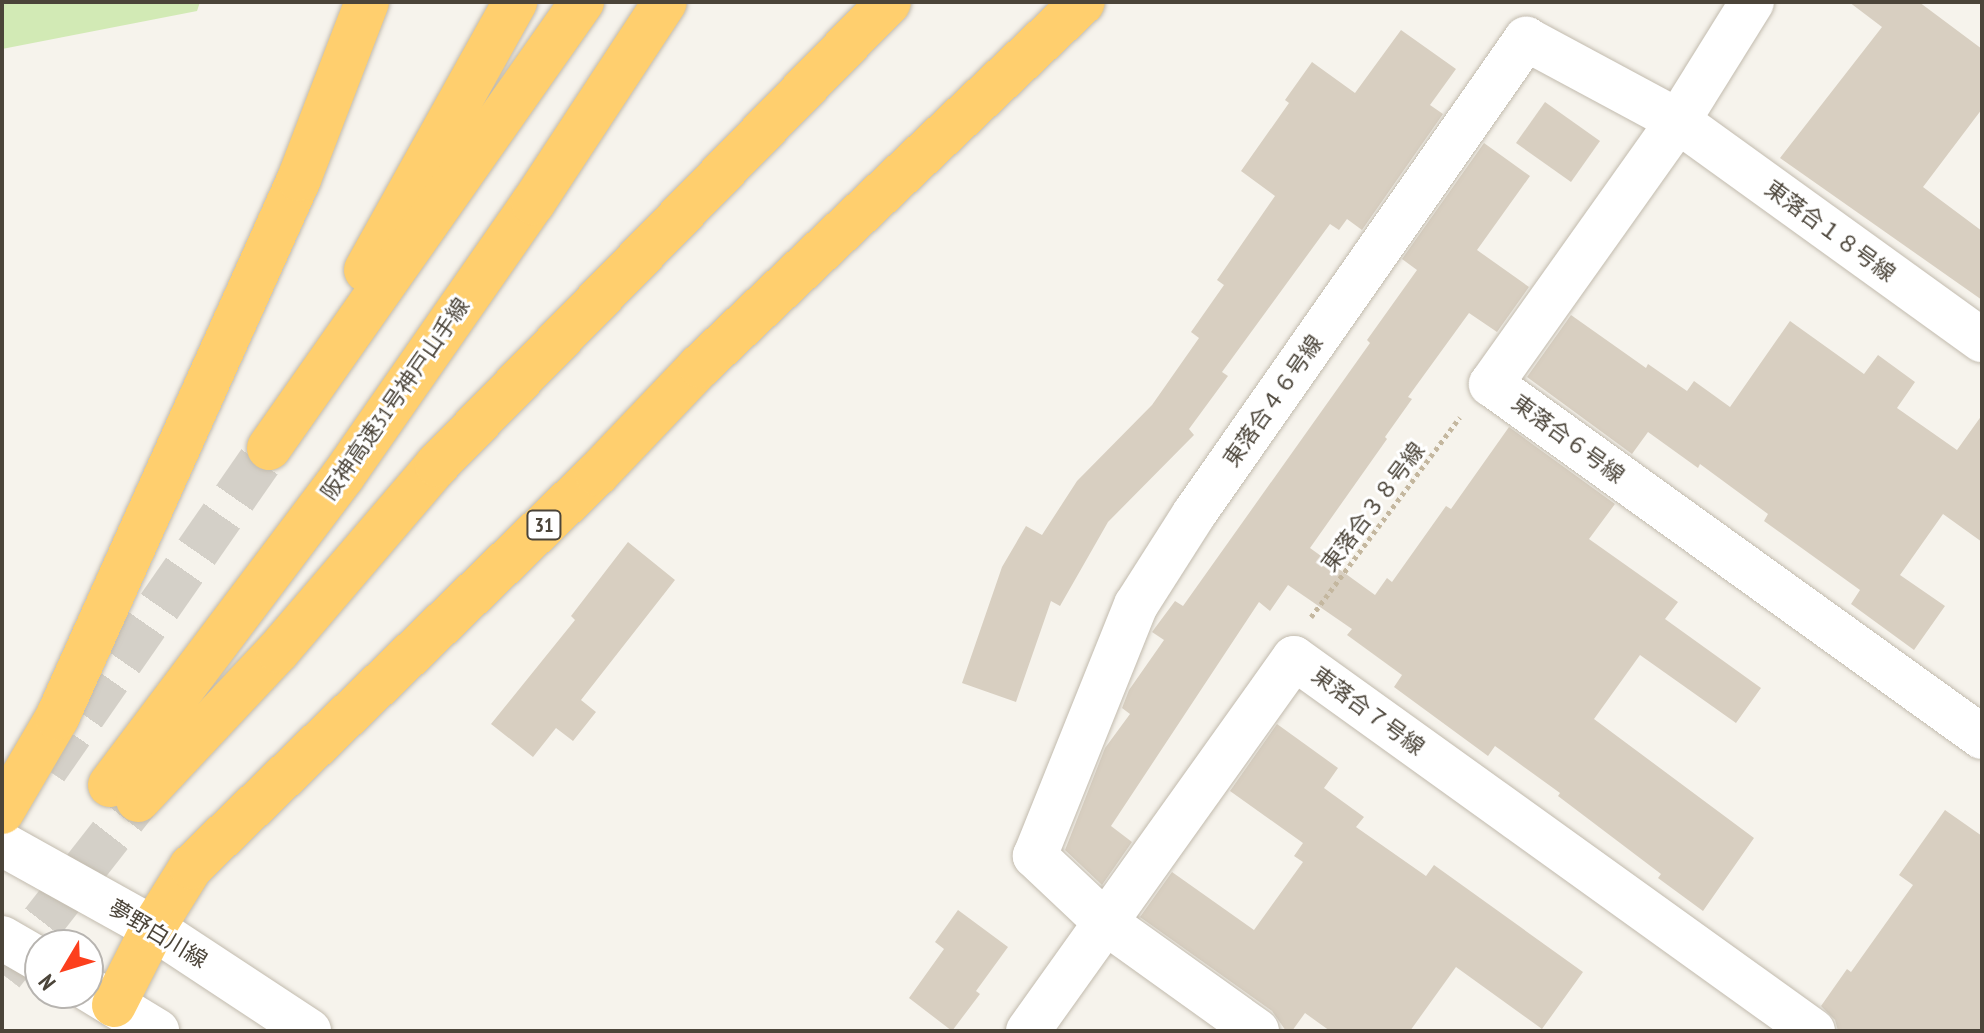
<!DOCTYPE html>
<meta charset="utf-8">
<style>
body{margin:0}
#map{position:relative;width:1984px;height:1033px;overflow:hidden;background:#f6f3ec;font-family:"PT Sans Narrow","Noto Sans JP",sans-serif}
div>[style]{position:absolute}
.green>*{inset:0;background:#d2eab5}
.building>*{inset:0;background:#d8cfc1}
.motorway-tunnel>*{height:44px;margin-top:-22px;transform-origin:0;background:repeating-linear-gradient(90deg,#d4d0c8 0 44px,transparent 0 66px)}
.path>*{height:5px;margin-top:-2.5px;transform-origin:0;background:repeating-linear-gradient(90deg,#c4b79f 0 4px,transparent 0 8px)}
.roads{filter:drop-shadow(0 0 2px #c2bbae) drop-shadow(0 0 2px #c2bbae)}
.minor>*{height:44px;margin:-22px;padding:0 22px;transform-origin:22px;border-radius:22px;background:#fff}
.tertiary>*{height:44px;margin:-22px;padding:0 22px;transform-origin:22px;border-radius:22px;background:#fff}
.motorway>*{height:44px;margin:-22px;padding:0 22px;transform-origin:22px;border-radius:22px;background:#ffcf6e}
span{translate:-50% -50%;white-space:nowrap;text-align:center;line-height:1.15;-webkit-text-stroke:6px #fff;paint-order:stroke}
.shield-label span{padding:2px 6px;background:#fff;border:2px solid;border-radius:6px;-webkit-text-stroke-width:0}
.shield-label{font-size:20px;color:#4b4439;font-weight:700}
.street-label{font-size:22px;color:#4b4439}
.frame{position:absolute;inset:0;border:4px solid #4b4439;pointer-events:none}
.north{position:absolute;left:24px;top:929px;width:80px;height:80px;box-sizing:border-box;background:#fff;border:2px solid #b7b4b0;border-radius:50%;rotate:232deg;font-size:22px;font-weight:700;line-height:32px;text-align:center;color:#4b4439}
.north::after{content:'';display:block;margin:auto;width:28px;height:36px;background:#fc3f1d;clip-path:polygon(50% 0,100% 100%,50% 72%,0 100%)}
</style>
<div id="map">
<div class="green">
<div style="clip-path:polygon(2px 2px,200px 2px,197px 11px,2px 49px)"></div>
</div>
<div class="building">
<div style="clip-path:polygon(1849px 2px,1919px 2px,1982px 49px,1982px 109px,1923px 187px,1982px 231px,1982px 300px,1780px 158px,1882px 27px)"></div>
<div style="clip-path:polygon(1401px 30px,1456px 69px,1430px 105px,1443px 114px,1362px 230px,1347px 219px,1339px 230px,1330px 224px,1222px 372px,1228px 376px,1189px 429px,1194px 435px,1108px 522px,1060px 606px,1051px 601px,1016px 702px,962px 683px,1002px 567px,1026px 526px,1042px 535px,1077px 481px,1152px 405px,1199px 338px,1191px 332px,1224px 285px,1217px 280px,1275px 196px,1241px 171px,1289px 103px,1285px 100px,1312px 62px,1355px 93px)"></div>
<div style="clip-path:polygon(1545px 102px,1600px 141px,1571px 182px,1516px 143px)"></div>
<div style="clip-path:polygon(1484px 143px,1530px 176px,1477px 250px,1529px 287px,1497px 332px,1469px 313px,1408px 397px,1412px 399px,1385px 437px,1387px 439px,1310px 548px,1375px 595px,1387px 578px,1392px 582px,1446px 506px,1451px 509px,1509px 427px,1615px 504px,1589px 539px,1678px 602px,1665px 619px,1761px 688px,1736px 723px,1640px 655px,1594px 719px,1754px 838px,1703px 911px,1658px 878px,1661px 874px,1558px 796px,1560px 793px,1495px 746px,1488px 756px,1394px 687px,1402px 675px,1347px 635px,1352px 629px,1288px 585px,1270px 611px,1259px 602px,1111px 826px,1132px 842px,1102px 885px,1065px 850px,1105px 748px,1130px 714px,1122px 708px,1129px 690px,1164px 640px,1152px 632px,1175px 601px,1183px 606px,1370px 343px,1367px 340px,1417px 270px,1402px 259px)"></div>
<div style="clip-path:polygon(1571px 315px,1646px 368px,1648px 364px,1687px 391px,1694px 381px,1730px 407px,1790px 321px,1864px 374px,1878px 355px,1915px 382px,1897px 408px,1957px 450px,1982px 415px,1982px 542px,1943px 514px,1900px 575px,1945px 606px,1914px 650px,1851px 604px,1860px 590px,1764px 521px,1768px 514px,1700px 464px,1698px 468px,1648px 432px,1632px 454px,1527px 377px)"></div>
<div style="clip-path:polygon(628px 542px,675px 580px,581px 700px,596px 712px,573px 741px,556px 728px,533px 757px,491px 724px,575px 620px,571px 616px)"></div>
<div style="clip-path:polygon(1277px 724px,1338px 768px,1324px 788px,1364px 817px,1356px 827px,1426px 876px,1434px 865px,1583px 972px,1542px 1029px,1456px 967px,1410px 1031px,1330px 1031px,1305px 1013px,1292px 1031px,1286px 1031px,1272px 1011px,1140px 917px,1172px 872px,1254px 930px,1303px 862px,1294px 856px,1303px 843px,1230px 791px)"></div>
<div style="clip-path:polygon(1945px 810px,1982px 836px,1982px 1031px,1838px 1031px,1835px 1020px,1821px 1006px,1847px 969px,1851px 972px,1913px 885px,1899px 875px)"></div>
<div style="clip-path:polygon(958px 910px,1008px 947px,976px 991px,980px 994px,952px 1031px,909px 998px,944px 949px,935px 942px)"></div>
</div>
<div class="motorway-tunnel">
<div style="left:46px;top:769px;width:391px;rotate:-55.2deg"></div>
<div style="left:2px;top:974px;width:221px;rotate:-52deg"></div>
</div>
<div class="path">
<div style="left:1311px;top:617px;width:249px;rotate:-53.3deg"></div>
</div>
<div class="roads">
<div class="minor">
<div style="left:1752px;top:2px;width:140px;rotate:121.9deg"></div>
<div style="left:1678px;top:121px;width:323px;rotate:125.4deg"></div>
<div style="left:1491px;top:384px;width:605px;rotate:35.71deg"></div>
<div style="left:1028px;top:1031px;width:458px;rotate:-54.5deg"></div>
<div style="left:1294px;top:658px;width:639px;rotate:35.7deg"></div>
<div style="left:1257px;top:1031px;width:186px;rotate:-144.4deg"></div>
<div style="left:1106px;top:923px;width:98px;rotate:-136.7deg"></div>
<div style="left:1035px;top:856px;width:271px;rotate:-68.1deg"></div>
<div style="left:1136px;top:605px;width:108px;rotate:-57.5deg"></div>
<div style="left:1194px;top:514px;width:580px;rotate:-55.05deg"></div>
<div style="left:1526px;top:39px;width:173px;rotate:28.3deg"></div>
<div style="left:1678px;top:121px;width:375px;rotate:35.8deg"></div>
</div>
<div class="tertiary">
<div style="left:2px;top:844px;width:173px;rotate:29.1deg"></div>
<div style="left:153px;top:928px;width:187px;rotate:33.4deg"></div>
<div style="left:2px;top:938px;width:44px;rotate:30.1deg"></div>
<div style="left:88px;top:989px;width:81px;rotate:31.3deg"></div>
</div>
<div class="motorway">
<div style="left:366px;top:270px;width:307px;rotate:-60.9deg"></div>
<div style="left:269px;top:448px;width:545px;rotate:-54.94deg"></div>
<div style="left:110px;top:785px;width:387px;rotate:-53deg"></div>
<div style="left:343px;top:476px;width:333px;rotate:-55.2deg"></div>
<div style="left:533px;top:203px;width:240px;rotate:-56.7deg"></div>
<div style="left:138px;top:800px;width:204px;rotate:-46.8deg"></div>
<div style="left:278px;top:651px;width:245px;rotate:-49.5deg"></div>
<div style="left:437px;top:465px;width:647px;rotate:-45.69deg"></div>
<div style="left:2px;top:812px;width:109px;rotate:-59.7deg"></div>
<div style="left:57px;top:718px;width:591px;rotate:-65.82deg"></div>
<div style="left:299px;top:179px;width:190px;rotate:-69deg"></div>
<div style="left:114px;top:1005px;width:86px;rotate:-63.1deg"></div>
<div style="left:153px;top:928px;width:72px;rotate:-58.1deg"></div>
<div style="left:191px;top:867px;width:565px;rotate:-44.07deg"></div>
<div style="left:597px;top:474px;width:149px;rotate:-46.4deg"></div>
<div style="left:700px;top:366px;width:528px;rotate:-43.54deg"></div>
</div>
</div>
<div class="shield-label">
<span style="left:544px;top:525px">31</span>
</div>
<div class="street-label">
<span style="left:1830px;top:231px;rotate:36deg">東落合１８号線</span>
<span style="left:395px;top:399px;rotate:-55deg">阪神高速31号神戸山手線</span>
<span style="left:1273px;top:401px;rotate:-55deg">東落合４６号線</span>
<span style="left:1568px;top:439px;rotate:36deg">東落合６号線</span>
<span style="left:1373px;top:507px;rotate:-53deg">東落合３８号線</span>
<span style="left:1368px;top:711px;rotate:36deg">東落合７号線</span>
<span style="left:158px;top:934px;rotate:31deg">夢野白川線</span>
</div>
<div class="frame"></div>
<div class="north">N</div>
</div>
